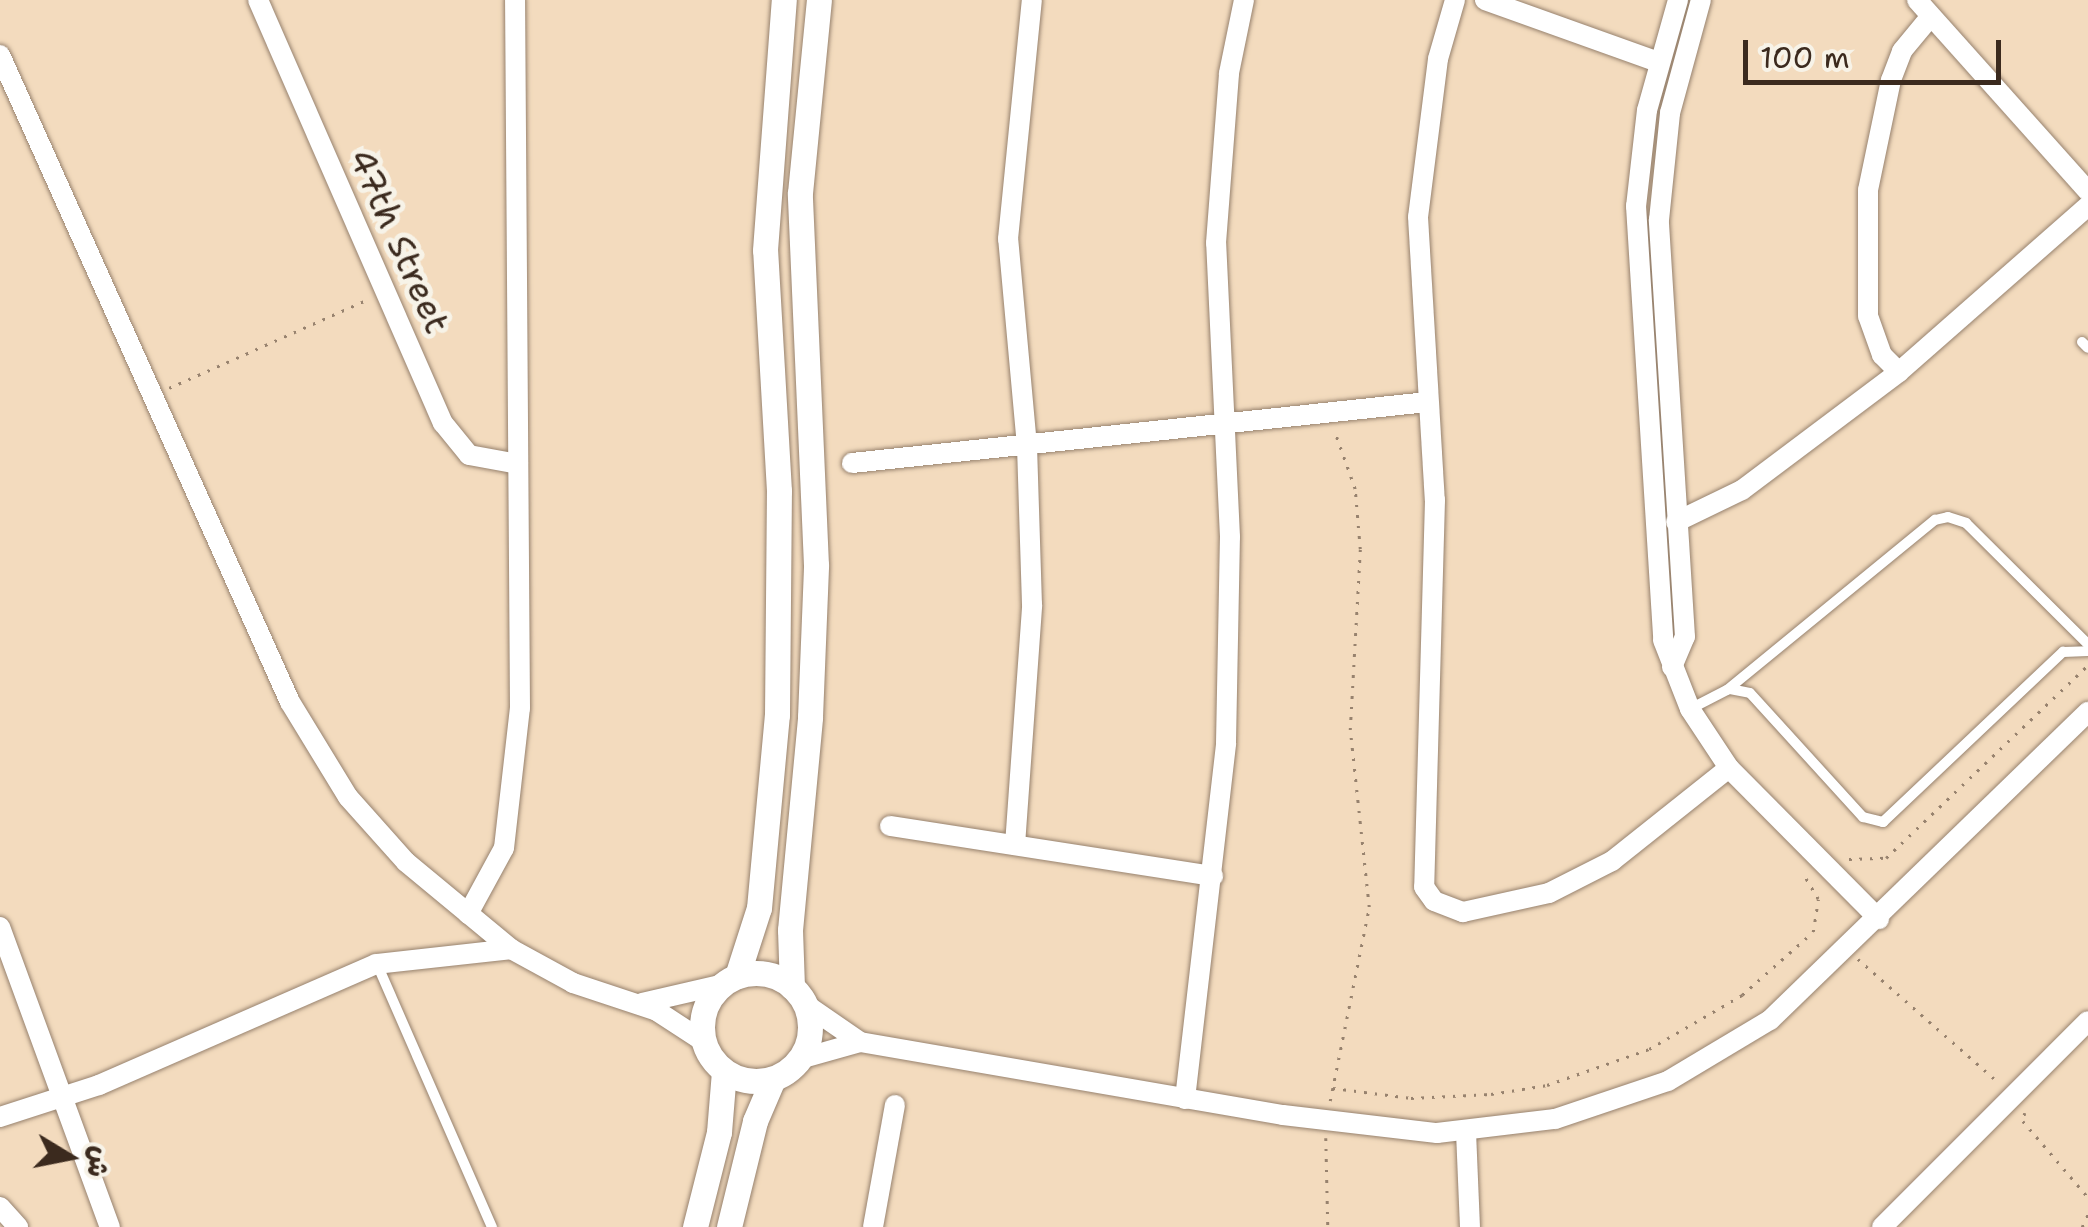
<!DOCTYPE html>
<meta charset="utf-8">
<style>
body{margin:0}
#map{position:relative;width:2088px;height:1227px;overflow:hidden;background:#f3dbbe;font-family:"Shantell Sans","Playpen Sans Arabic",sans-serif}
div>[style]{position:absolute}
.path>*{height:2.5px;margin-top:-1.25px;transform-origin:0;background:repeating-linear-gradient(90deg,#97826e 0 2.5px,transparent 0 10.5px)}
.roads{filter:drop-shadow(0 0 2px #97826e) drop-shadow(0 0 2px #97826e)}
.service>*{height:10px;margin:-5px;padding:0 5px;transform-origin:5px;border-radius:5px;background:#fff}
.minor>*{height:20px;margin:-10px;padding:0 10px;transform-origin:10px;border-radius:10px;background:#fff}
.tertiary>*{height:25px;margin:-12.5px;padding:0 12.5px;transform-origin:12.5px;border-radius:12.5px;background:#fff}
.tertiary>.ring{margin:-12.5px;padding:0;box-sizing:content-box;background:none;border:25px solid #fff;border-radius:50%}
span{translate:-50% -50%;white-space:nowrap;text-align:center;line-height:1.15;-webkit-text-stroke:10px #f7f3e8;paint-order:stroke}
.street-label{font-size:35px;color:#3b2a1e}
.north{position:absolute;left:20px;top:1107px;width:100px;height:100px;-webkit-text-stroke:8px #f7f3e8;paint-order:stroke;rotate:100deg;font-size:28px;font-weight:700;line-height:40px;text-align:center;color:#3b2a1e}
.north::after{content:'';display:block;margin:auto;width:35px;height:45px;background:#3b2a1e;clip-path:polygon(50% 0,100% 100%,50% 72%,0 100%)}
.scale{position:absolute;left:1743px;top:40px;width:258px;height:45px;box-sizing:border-box;border:5px solid #3b2a1e;border-top:0;padding-left:12px;font-size:30px;line-height:35px;white-space:nowrap;color:#3b2a1e;-webkit-text-stroke:8px #f7f3e8;paint-order:stroke}
</style>
<div id="map">
<div class="path">
<div style="left:169px;top:388px;width:217px;rotate:-24deg"></div>
<div style="left:1849px;top:859px;width:37px;rotate:-2deg"></div>
<div style="left:1886px;top:858px;width:278px;rotate:-43.7deg"></div>
<div style="left:1858px;top:959px;width:186px;rotate:41.3deg"></div>
<div style="left:1333px;top:1088px;width:79px;rotate:7.3deg"></div>
<div style="left:1411px;top:1098px;width:80px;rotate:-2.9deg"></div>
<div style="left:1491px;top:1094px;width:57px;rotate:-9.1deg"></div>
<div style="left:1547px;top:1085px;width:108px;rotate:-19.4deg"></div>
<div style="left:1649px;top:1049px;width:108px;rotate:-30.1deg"></div>
<div style="left:1742px;top:995px;width:95px;rotate:-41.6deg"></div>
<div style="left:1813px;top:932px;width:33px;rotate:-81deg"></div>
<div style="left:1818px;top:899px;width:31px;rotate:-121deg"></div>
<div style="left:1330px;top:1101px;width:198px;rotate:-78.6deg"></div>
<div style="left:1369px;top:907px;width:178px;rotate:-96.1deg"></div>
<div style="left:1350px;top:730px;width:181px;rotate:-86.8deg"></div>
<div style="left:1360px;top:549px;width:60px;rotate:-94.8deg"></div>
<div style="left:1355px;top:489px;width:59px;rotate:-109.7deg"></div>
<div style="left:2025px;top:1113px;width:8px;rotate:104deg"></div>
<div style="left:2023px;top:1121px;width:100px;rotate:49.5deg"></div>
<div style="left:1326px;top:1138px;width:89px;rotate:88.7deg"></div>
<div style="left:2082px;top:1227px;width:14px;rotate:-65deg"></div>
</div>
<div class="roads">
<div class="service">
<div style="left:2082px;top:342px;width:8px;rotate:45deg"></div>
<div style="left:1730px;top:689px;width:20px;rotate:11deg"></div>
<div style="left:1750px;top:693px;width:168px;rotate:47.7deg"></div>
<div style="left:1863px;top:817px;width:21px;rotate:14deg"></div>
<div style="left:1883px;top:822px;width:248px;rotate:-43.4deg"></div>
<div style="left:2063px;top:652px;width:25px;rotate:-2deg"></div>
<div style="left:1690px;top:709px;width:42px;rotate:-27.2deg"></div>
<div style="left:1727px;top:690px;width:269px;rotate:-39.3deg"></div>
<div style="left:1935px;top:520px;width:13px;rotate:-13deg"></div>
<div style="left:1948px;top:517px;width:19px;rotate:18deg"></div>
<div style="left:1966px;top:523px;width:172px;rotate:44.8deg"></div>
<div style="left:377px;top:964px;width:287px;rotate:66.4deg"></div>
</div>
<div class="minor">
<div style="left:258px;top:0;width:462px;rotate:66.4deg"></div>
<div style="left:443px;top:423px;width:41px;rotate:50.9deg"></div>
<div style="left:469px;top:455px;width:50px;rotate:10.4deg"></div>
<div style="left:1455px;top:0;width:61px;rotate:106.1deg"></div>
<div style="left:1438px;top:59px;width:159px;rotate:97.2deg"></div>
<div style="left:1418px;top:217px;width:284px;rotate:86.6deg"></div>
<div style="left:1435px;top:500px;width:387px;rotate:91.6deg"></div>
<div style="left:1424px;top:887px;width:17px;rotate:54deg"></div>
<div style="left:1434px;top:901px;width:31px;rotate:21deg"></div>
<div style="left:1463px;top:912px;width:88px;rotate:-12.5deg"></div>
<div style="left:1549px;top:893px;width:71px;rotate:-26.9deg"></div>
<div style="left:1612px;top:861px;width:149px;rotate:-38.5deg"></div>
<div style="left:1485px;top:0;width:184px;rotate:19.7deg"></div>
<div style="left:1678px;top:0;width:114px;rotate:105.7deg"></div>
<div style="left:1647px;top:110px;width:97px;rotate:96.5deg"></div>
<div style="left:1636px;top:206px;width:435px;rotate:86.4deg"></div>
<div style="left:1663px;top:640px;width:74px;rotate:68.6deg"></div>
<div style="left:1690px;top:709px;width:71px;rotate:56.5deg"></div>
<div style="left:1729px;top:768px;width:213px;rotate:45.2deg"></div>
<div style="left:1917px;top:0;width:256px;rotate:48.2deg"></div>
<div style="left:0;top:55px;width:709px;rotate:65.86deg"></div>
<div style="left:290px;top:702px;width:111px;rotate:58.6deg"></div>
<div style="left:348px;top:797px;width:87px;rotate:48.3deg"></div>
<div style="left:406px;top:862px;width:136px;rotate:39.6deg"></div>
<div style="left:511px;top:949px;width:71px;rotate:28.7deg"></div>
<div style="left:573px;top:983px;width:89px;rotate:18.4deg"></div>
<div style="left:657px;top:1011px;width:55px;rotate:33.1deg"></div>
<div style="left:1899px;top:372px;width:24px;rotate:-135deg"></div>
<div style="left:1882px;top:355px;width:41px;rotate:-109.7deg"></div>
<div style="left:1868px;top:316px;width:126px;rotate:-90deg"></div>
<div style="left:1868px;top:190px;width:112px;rotate:-78.2deg"></div>
<div style="left:1891px;top:80px;width:31px;rotate:-69deg"></div>
<div style="left:1902px;top:51px;width:45px;rotate:-50.4deg"></div>
<div style="left:852px;top:463px;width:579px;rotate:-6.05deg"></div>
<div style="left:1676px;top:522px;width:73px;rotate:-25.9deg"></div>
<div style="left:1742px;top:490px;width:196px;rotate:-36.9deg"></div>
<div style="left:1899px;top:372px;width:252px;rotate:-41.3deg"></div>
<div style="left:1672px;top:667px;width:33px;rotate:-67deg"></div>
<div style="left:1685px;top:637px;width:418px;rotate:-93.6deg"></div>
<div style="left:1659px;top:220px;width:108px;rotate:-84.1deg"></div>
<div style="left:1670px;top:113px;width:117px;rotate:-74.7deg"></div>
<div style="left:890px;top:826px;width:327px;rotate:8.8deg"></div>
<div style="left:1015px;top:845px;width:241px;rotate:-85.9deg"></div>
<div style="left:1032px;top:605px;width:159px;rotate:-91.8deg"></div>
<div style="left:1027px;top:446px;width:208px;rotate:-95.2deg"></div>
<div style="left:1008px;top:239px;width:240px;rotate:-84.3deg"></div>
<div style="left:468px;top:914px;width:75px;rotate:-61.4deg"></div>
<div style="left:504px;top:848px;width:141px;rotate:-83.5deg"></div>
<div style="left:520px;top:708px;width:708px;rotate:-90.4deg"></div>
<div style="left:0;top:927px;width:320px;rotate:69.9deg"></div>
<div style="left:642px;top:1003px;width:80px;rotate:-13deg"></div>
<div style="left:805px;top:1004px;width:67px;rotate:34.6deg"></div>
<div style="left:860px;top:1042px;width:429px;rotate:9.8deg"></div>
<div style="left:1283px;top:1115px;width:155px;rotate:6.7deg"></div>
<div style="left:1437px;top:1133px;width:119px;rotate:-6.8deg"></div>
<div style="left:1555px;top:1119px;width:119px;rotate:-18.6deg"></div>
<div style="left:1668px;top:1081px;width:119px;rotate:-30.9deg"></div>
<div style="left:1770px;top:1020px;width:443px;rotate:-44.1deg"></div>
<div style="left:800px;top:1059px;width:62px;rotate:-15.8deg"></div>
<div style="left:1185px;top:1099px;width:358px;rotate:-83.4deg"></div>
<div style="left:1226px;top:743px;width:206px;rotate:-88.9deg"></div>
<div style="left:1230px;top:537px;width:294px;rotate:-92.7deg"></div>
<div style="left:1216px;top:243px;width:170px;rotate:-85.6deg"></div>
<div style="left:1229px;top:73px;width:75px;rotate:-78.4deg"></div>
<div style="left:0;top:1117px;width:104px;rotate:-17.9deg"></div>
<div style="left:99px;top:1085px;width:302px;rotate:-23.6deg"></div>
<div style="left:376px;top:964px;width:136px;rotate:-6.3deg"></div>
<div style="left:1466px;top:1132px;width:95px;rotate:87.6deg"></div>
<div style="left:0;top:1207px;width:27px;rotate:48deg"></div>
<div style="left:873px;top:1227px;width:124px;rotate:-79.8deg"></div>
<div style="left:1882px;top:1227px;width:291px;rotate:-45deg"></div>
</div>
<div class="tertiary">
<div class="ring" style="left:702px;top:973px;width:83px;height:83px"></div>
<div style="left:737px;top:976px;width:71px;rotate:-72.1deg"></div>
<div style="left:759px;top:908px;width:194px;rotate:-84.7deg"></div>
<div style="left:777px;top:715px;width:224px;rotate:-89.5deg"></div>
<div style="left:779px;top:491px;width:241px;rotate:-93.3deg"></div>
<div style="left:765px;top:250px;width:251px;rotate:-85.7deg"></div>
<div style="left:792px;top:987px;width:57px;rotate:-92deg"></div>
<div style="left:790px;top:930px;width:214px;rotate:-84.6deg"></div>
<div style="left:810px;top:717px;width:152px;rotate:-87.7deg"></div>
<div style="left:816px;top:565px;width:372px;rotate:-92.5deg"></div>
<div style="left:800px;top:193px;width:194px;rotate:-84.4deg"></div>
<div style="left:695px;top:1227px;width:98px;rotate:-75.8deg"></div>
<div style="left:719px;top:1132px;width:61px;rotate:-85.3deg"></div>
<div style="left:729px;top:1227px;width:109px;rotate:-76.2deg"></div>
<div style="left:755px;top:1121px;width:46px;rotate:-66.8deg"></div>
</div>
</div>
<div class="street-label">
<span style="left:399px;top:241px;rotate:66deg">47th Street</span>
</div>
<div class="north">ش</div>
<div class="scale">100 m</div>
</div>
